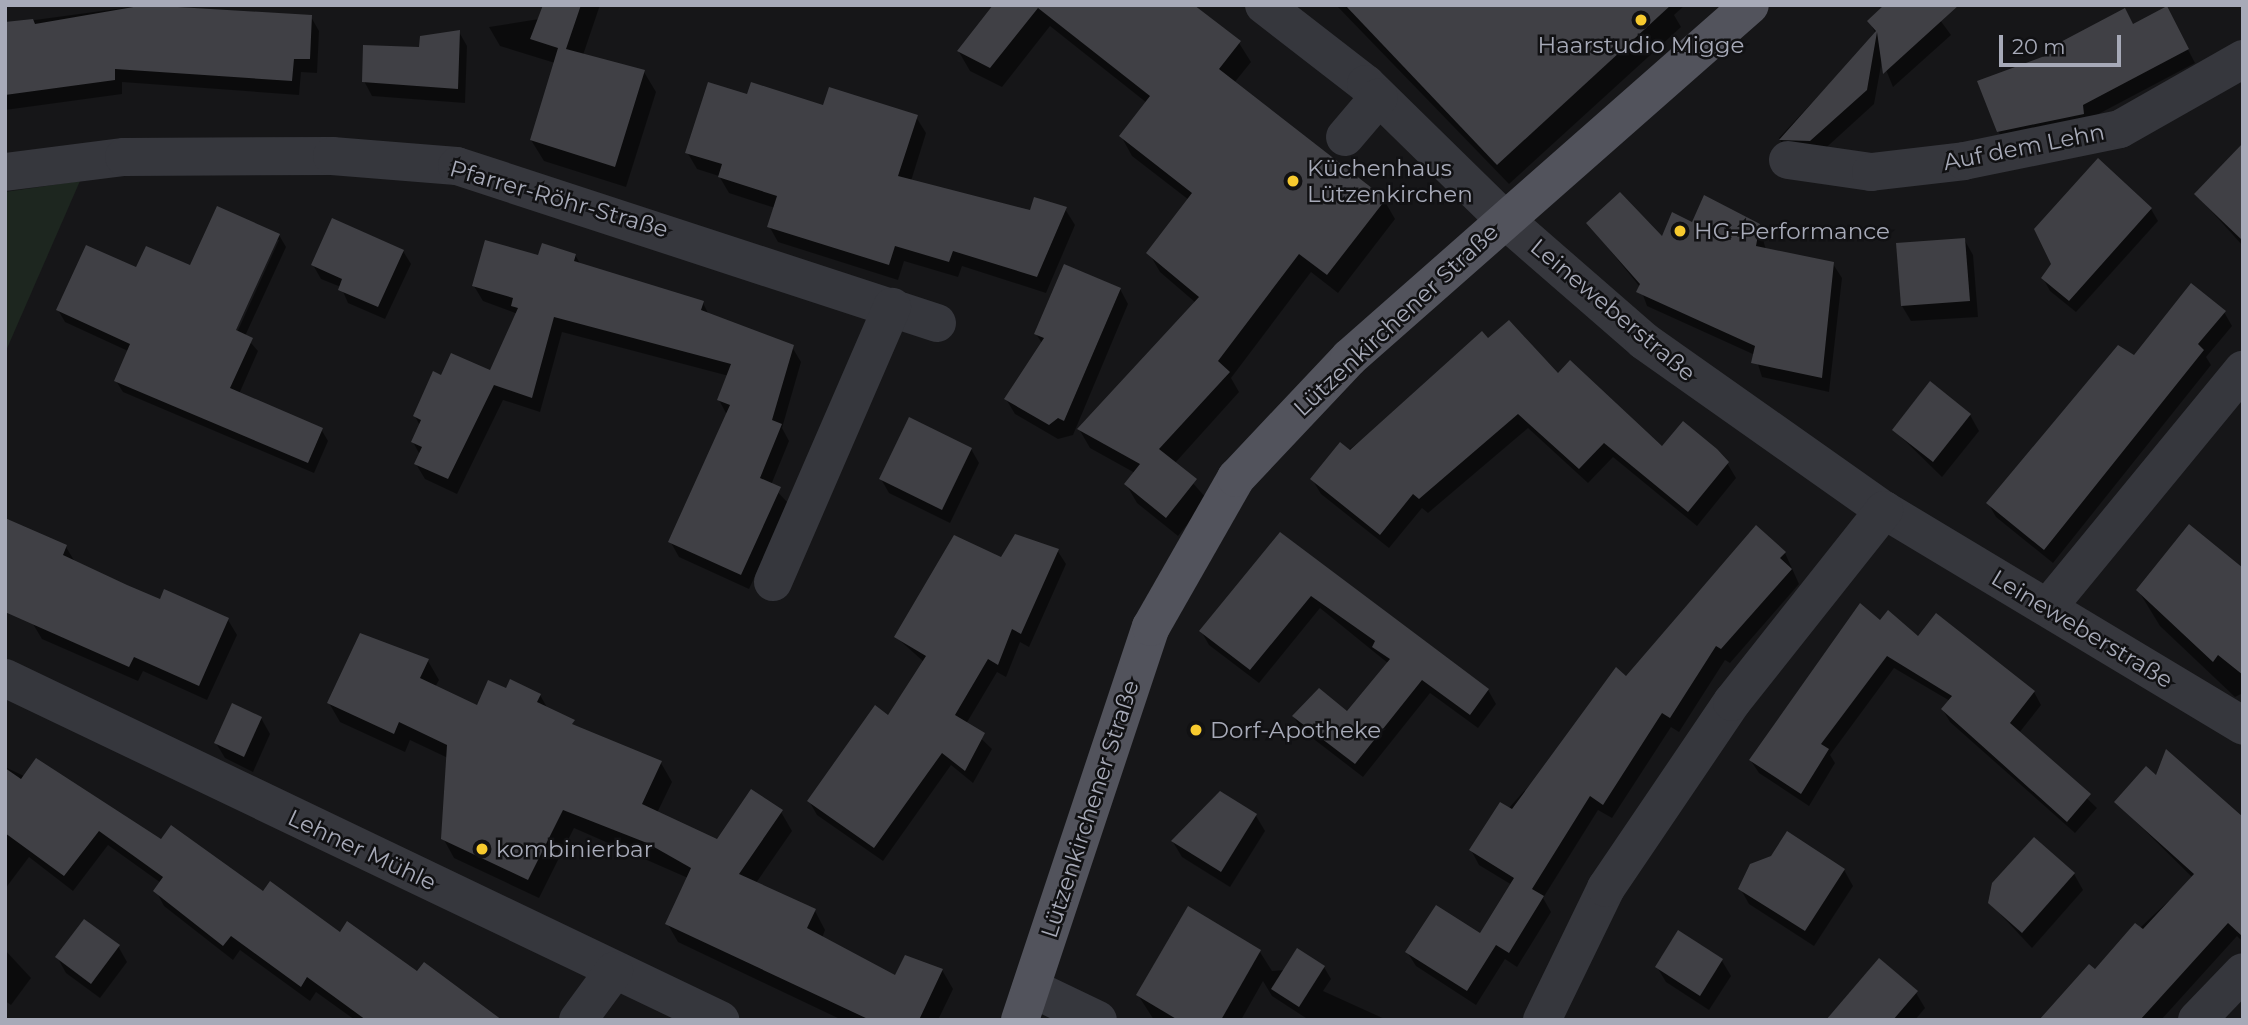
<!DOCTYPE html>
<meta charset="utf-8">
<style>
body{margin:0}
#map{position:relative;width:2248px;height:1025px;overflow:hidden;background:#161618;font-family:Montserrat,sans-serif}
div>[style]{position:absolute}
.green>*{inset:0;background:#1d261f}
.shadow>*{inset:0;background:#0007}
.building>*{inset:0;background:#404045}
.minor>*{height:38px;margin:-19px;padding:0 19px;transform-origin:19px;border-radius:19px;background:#36373d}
.major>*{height:38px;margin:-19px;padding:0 19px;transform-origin:19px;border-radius:19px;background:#52535c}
.dots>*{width:19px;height:19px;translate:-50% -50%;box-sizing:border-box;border:4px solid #111113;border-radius:50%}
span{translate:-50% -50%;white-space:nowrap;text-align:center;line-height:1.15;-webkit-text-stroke:5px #111113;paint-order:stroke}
.poi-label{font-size:23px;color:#a7aab8}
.left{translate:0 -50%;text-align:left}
.street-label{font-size:23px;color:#a7aab8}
.frame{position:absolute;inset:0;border:7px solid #a7aab8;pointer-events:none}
.scale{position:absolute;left:1999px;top:35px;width:122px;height:32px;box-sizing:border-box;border:4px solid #a7aab8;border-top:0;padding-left:9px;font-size:21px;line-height:24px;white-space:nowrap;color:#a7aab8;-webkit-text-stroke:5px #111113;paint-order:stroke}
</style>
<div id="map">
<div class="green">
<div style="clip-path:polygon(80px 181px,5px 353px,5px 192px)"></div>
</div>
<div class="shadow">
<div style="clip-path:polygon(146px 5px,311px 17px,319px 31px,317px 73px,301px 72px,299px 95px,122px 82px,122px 94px,5px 110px,5px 24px)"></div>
<div style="clip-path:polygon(544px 5px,600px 5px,583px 55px,644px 72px,656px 92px,626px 187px,544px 161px,531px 140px,555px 63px,500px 46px,489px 27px,539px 19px)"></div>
<div style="clip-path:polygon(995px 5px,1192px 5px,1239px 43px,1251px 62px,1234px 83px,1384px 200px,1395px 219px,1338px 293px,1311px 272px,1231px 378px,1239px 392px,1175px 463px,1207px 499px,1178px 536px,1137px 503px,1126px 484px,1135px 473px,1090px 448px,1079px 429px,1196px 303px,1160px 272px,1149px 253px,1189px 200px,1132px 156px,1121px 136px,1147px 103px,1050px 26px,1002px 87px,970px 71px,959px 52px)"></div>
<div style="clip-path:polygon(1336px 5px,1685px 5px,1674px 15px,1681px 27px,1509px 184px)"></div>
<div style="clip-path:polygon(1929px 5px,1951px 35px,1893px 87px,1882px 60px,1874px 104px,1818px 155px,1787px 152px,1779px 138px,1876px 34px,1869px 21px)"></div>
<div style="clip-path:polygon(2173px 21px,2195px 63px,2089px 119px,2006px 145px,1998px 131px,2133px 26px)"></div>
<div style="clip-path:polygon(459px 32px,467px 46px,465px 103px,372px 96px,364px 81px)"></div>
<div style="clip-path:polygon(748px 96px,916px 117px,926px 133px,911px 181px,1031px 213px,1065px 209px,1075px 225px,1046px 293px,962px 266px,958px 277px,904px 261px,898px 280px,778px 242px,769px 226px,775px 208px,729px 193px,719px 176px,697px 169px,687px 152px)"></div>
<div style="clip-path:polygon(2243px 171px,2243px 246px,2196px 194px)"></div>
<div style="clip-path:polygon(2151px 209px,2158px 221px,2076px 312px,2050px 291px,2043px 278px,2054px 264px)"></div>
<div style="clip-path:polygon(1588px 223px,1662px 239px,1693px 224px,1759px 225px,1766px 250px,1833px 264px,1842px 278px,1829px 392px,1762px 377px,1755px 355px,1647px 306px,1640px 287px)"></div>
<div style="clip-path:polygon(evenodd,279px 235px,286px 247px,245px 336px,258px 351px,239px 394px,321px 429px,328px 441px,314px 473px,123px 392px,116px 381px,128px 351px,65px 322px,58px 310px,137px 269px,191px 267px,279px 235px,275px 240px,279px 240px,234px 339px,231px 337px,275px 240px)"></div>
<div style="clip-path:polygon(1964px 239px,1973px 255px,1978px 317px,1911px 321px,1902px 306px)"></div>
<div style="clip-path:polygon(403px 251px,411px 264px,385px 319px,348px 303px,341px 287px,321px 279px,313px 265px)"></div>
<div style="clip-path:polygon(575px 255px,581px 265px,703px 303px,709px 315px,792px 347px,801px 362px,782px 428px,789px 441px,771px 485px,789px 504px,749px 589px,679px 557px,670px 541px,727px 415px,719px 400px,729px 376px,562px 332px,540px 412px,503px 400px,457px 494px,425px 479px,416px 464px,420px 455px,413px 442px,420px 426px,415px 416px,442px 378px,491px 373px,518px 314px,483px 301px,474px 286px,540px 257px)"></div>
<div style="clip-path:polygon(1120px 289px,1128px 304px,1073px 435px,1058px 439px,1015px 414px,1006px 399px,1042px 343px,1036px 334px)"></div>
<div style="clip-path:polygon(2224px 312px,2232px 326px,2206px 357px,2211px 365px,2053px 563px,1996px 517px,1988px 503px,2135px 358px)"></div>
<div style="clip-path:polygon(1488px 340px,1558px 376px,1662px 448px,1727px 463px,1736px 478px,1697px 526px,1613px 457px,1588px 483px,1528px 428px,1428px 513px,1422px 508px,1389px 548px,1321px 494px,1312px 479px)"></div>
<div style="clip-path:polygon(1970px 415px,1979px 431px,1942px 477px,1894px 430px)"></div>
<div style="clip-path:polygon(971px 449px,979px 463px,950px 523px,889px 493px,881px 479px)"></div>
<div style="clip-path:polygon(1281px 535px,1488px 690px,1496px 704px,1478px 728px,1430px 693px,1363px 777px,1302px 730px,1294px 717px,1347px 714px,1389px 664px,1320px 608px,1259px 683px,1209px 645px,1201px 631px)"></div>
<div style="clip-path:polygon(66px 547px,75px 562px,160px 602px,228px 620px,237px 635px,207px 700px,143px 671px,138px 681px,42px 639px,33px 624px)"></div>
<div style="clip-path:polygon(1057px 550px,1066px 564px,1029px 647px,1020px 642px,1006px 677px,997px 672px,966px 724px,992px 749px,973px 783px,951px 765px,883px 861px,817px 815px,809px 801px,889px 717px,924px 662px,896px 637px,1002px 559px)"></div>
<div style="clip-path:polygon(1785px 553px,1799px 584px,1730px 663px,1725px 660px,1679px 732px,1671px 727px,1612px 818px,1598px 810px,1543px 898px,1551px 912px,1517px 967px,1505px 959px,1476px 1005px,1416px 966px,1407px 952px,1480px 935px,1512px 885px,1479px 865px,1471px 850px,1626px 678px)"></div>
<div style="clip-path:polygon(2243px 570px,2243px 693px,2235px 697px,2160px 626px,2138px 590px)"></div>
<div style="clip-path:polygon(1880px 622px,2034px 692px,2041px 705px,2019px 733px,2097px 808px,2075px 833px,1950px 722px,1943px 710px,1950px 701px,1894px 668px,1830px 755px,1835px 763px,1809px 806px,1759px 773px,1751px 761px)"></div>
<div style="clip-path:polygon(428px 661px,439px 680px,435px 687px,477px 707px,507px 690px,540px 695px,548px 709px,578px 729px,661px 763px,672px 782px,657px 813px,717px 841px,781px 812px,792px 831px,756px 883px,815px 911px,825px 930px,822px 938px,896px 978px,942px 970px,953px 989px,938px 1020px,842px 1020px,678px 942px,667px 923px,688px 878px,574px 828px,539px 898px,454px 858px,443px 838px,448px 758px,410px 740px,405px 752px,340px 722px,329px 703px)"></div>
<div style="clip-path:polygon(261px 718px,270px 734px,253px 772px,225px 758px,216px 743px)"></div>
<div style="clip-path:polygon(5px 767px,161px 841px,500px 1020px,355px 1020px,316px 992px,310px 1001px,240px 950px,233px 960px,164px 906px,156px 891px,161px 883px,108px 845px,73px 891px,29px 857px,5px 889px)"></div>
<div style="clip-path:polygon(2157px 778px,2243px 822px,2243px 942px,2237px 936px,2161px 1020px,2042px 1020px,2193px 878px,2116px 802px)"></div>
<div style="clip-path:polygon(1220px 793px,1256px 816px,1265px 831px,1230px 887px,1182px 857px,1173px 842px)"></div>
<div style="clip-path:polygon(1844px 870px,1853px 886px,1814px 946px,1749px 904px,1740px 888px)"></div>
<div style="clip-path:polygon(2074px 874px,2083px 890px,2032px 948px,1990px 903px)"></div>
<div style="clip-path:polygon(1188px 909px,1260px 952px,1272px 971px,1324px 967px,1331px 979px,1323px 991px,1387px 1020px,1309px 1020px,1272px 996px,1263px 981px,1241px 1020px,1154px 1020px,1138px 995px)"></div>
<div style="clip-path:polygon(1679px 932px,1722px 961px,1731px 976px,1709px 1010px,1666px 982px,1657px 967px)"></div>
<div style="clip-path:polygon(118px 946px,127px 962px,100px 998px,66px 973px,57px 957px)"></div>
<div style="clip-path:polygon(5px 950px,31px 978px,11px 1005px,5px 1001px)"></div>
<div style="clip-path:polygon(1916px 993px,1925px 1008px,1915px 1020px,1842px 1020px)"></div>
</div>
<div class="building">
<div style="clip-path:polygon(145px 5px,312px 15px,310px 59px,294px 59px,292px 81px,115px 69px,115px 80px,5px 95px,5px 22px,33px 19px,35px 24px)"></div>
<div style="clip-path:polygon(543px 5px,581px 5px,566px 49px,645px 70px,615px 167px,530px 140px,558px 48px,530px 39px)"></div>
<div style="clip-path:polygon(993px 5px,1194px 5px,1241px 41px,1219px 69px,1386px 199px,1327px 275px,1299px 254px,1218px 361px,1230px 372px,1159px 449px,1197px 479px,1166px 518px,1124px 484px,1140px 464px,1077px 429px,1199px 297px,1146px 253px,1192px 193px,1119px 136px,1150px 96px,1038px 8px,990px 68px,957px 51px)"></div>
<div style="clip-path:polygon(1345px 5px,1671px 5px,1497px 165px)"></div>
<div style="clip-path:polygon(1884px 5px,1959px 5px,1883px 74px,1877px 32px,1867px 90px,1810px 141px,1779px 140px,1876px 31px,1867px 21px)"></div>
<div style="clip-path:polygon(2167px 6px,2189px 49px,2083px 105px,2084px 114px,1997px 132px,1977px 81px,2058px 51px,2055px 45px,2125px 8px,2133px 24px)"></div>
<div style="clip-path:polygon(460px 30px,458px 89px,362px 82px,363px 45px,419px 47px,420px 36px)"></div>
<div style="clip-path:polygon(708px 82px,747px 94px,751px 82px,823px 105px,829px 87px,918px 115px,898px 176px,1030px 210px,1034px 197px,1067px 207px,1037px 277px,953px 251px,949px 262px,895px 246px,889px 265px,767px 227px,777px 196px,718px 177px,722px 164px,685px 153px)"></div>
<div style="clip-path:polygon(2243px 143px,2243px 241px,2194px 194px)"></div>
<div style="clip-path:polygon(2098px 158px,2152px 208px,2069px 301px,2041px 278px,2051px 264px,2034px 229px)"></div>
<div style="clip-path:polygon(1620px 192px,1662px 236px,1672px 212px,1692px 222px,1704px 195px,1760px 224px,1756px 246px,1834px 262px,1822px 378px,1751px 363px,1755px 346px,1636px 292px,1640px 284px,1586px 223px)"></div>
<div style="clip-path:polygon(217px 206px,280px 234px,236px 330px,253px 338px,230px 388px,323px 428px,308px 463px,114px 381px,130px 344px,56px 310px,86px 245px,136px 267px,146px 246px,190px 265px)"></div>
<div style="clip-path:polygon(332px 218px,404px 250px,378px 307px,338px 290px,342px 279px,311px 265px)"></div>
<div style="clip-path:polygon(1965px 238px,1970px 301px,1901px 306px,1896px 243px)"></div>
<div style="clip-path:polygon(485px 240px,538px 255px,542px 243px,576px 254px,574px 261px,704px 301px,701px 310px,794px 345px,772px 420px,782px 424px,760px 478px,781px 487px,741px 575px,668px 542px,730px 405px,717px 400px,731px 364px,554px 317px,532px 398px,494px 385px,448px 479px,414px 464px,422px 447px,411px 442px,421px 420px,413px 416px,433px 371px,441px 375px,451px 353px,490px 370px,518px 308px,511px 306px,513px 298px,472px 286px)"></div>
<div style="clip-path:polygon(1064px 264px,1121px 288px,1064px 421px,1058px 418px,1049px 425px,1004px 399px,1044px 338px,1034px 334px)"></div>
<div style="clip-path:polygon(2191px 283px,2226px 311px,2198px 344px,2204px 350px,2044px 550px,1986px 503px,2118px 345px,2134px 355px)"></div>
<div style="clip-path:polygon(1509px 320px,1558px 373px,1570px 360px,1662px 446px,1683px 421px,1717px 449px,1729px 462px,1688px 512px,1604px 443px,1579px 469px,1518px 414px,1419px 499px,1413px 494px,1380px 535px,1310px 479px,1340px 442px,1350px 450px,1482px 331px,1488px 338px)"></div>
<div style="clip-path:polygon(1930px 381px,1971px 414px,1933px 462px,1892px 430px)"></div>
<div style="clip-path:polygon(909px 417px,972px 448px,942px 510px,879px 479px)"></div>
<div style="clip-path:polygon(5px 518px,67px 545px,63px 555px,127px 585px,160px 599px,164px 589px,229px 618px,199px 686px,134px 657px,129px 667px,5px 612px)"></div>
<div style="clip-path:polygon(2189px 524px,2243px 568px,2243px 675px,2218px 655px,2213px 662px,2136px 590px)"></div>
<div style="clip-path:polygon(1756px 525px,1786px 552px,1780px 558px,1792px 569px,1721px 649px,1716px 646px,1670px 718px,1662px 713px,1603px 805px,1590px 796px,1532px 889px,1544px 896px,1509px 953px,1496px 945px,1467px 991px,1405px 952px,1436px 905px,1480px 933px,1514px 878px,1469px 850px,1500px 802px,1512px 809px,1616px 667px,1626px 676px)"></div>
<div style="clip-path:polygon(1280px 532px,1489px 689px,1470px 715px,1422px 680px,1355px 764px,1292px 716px,1319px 688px,1347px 711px,1390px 659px,1372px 647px,1375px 641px,1311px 596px,1250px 670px,1199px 631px)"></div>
<div style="clip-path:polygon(1015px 534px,1059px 549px,1021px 634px,1012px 629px,998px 665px,988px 659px,955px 715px,985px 733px,965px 771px,942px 753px,874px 848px,807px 801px,875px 705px,888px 715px,926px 656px,894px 637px,954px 535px,1001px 557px)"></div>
<div style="clip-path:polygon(1860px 603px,1880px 620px,1888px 610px,1918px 636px,1936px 613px,2035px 691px,2010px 723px,2091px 794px,2067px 822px,1941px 709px,1952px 696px,1887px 656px,1821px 744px,1829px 749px,1801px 794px,1749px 760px)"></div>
<div style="clip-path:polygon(360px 633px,429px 659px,420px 678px,477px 705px,488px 680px,506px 688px,510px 679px,541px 694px,537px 702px,575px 720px,572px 724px,662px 761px,642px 804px,717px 839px,751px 789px,783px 810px,739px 874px,816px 909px,807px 928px,895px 975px,905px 955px,943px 969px,919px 1020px,870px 1020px,665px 924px,691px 868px,647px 843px,563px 810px,528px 880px,441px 839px,447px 745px,399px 722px,394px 734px,327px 703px)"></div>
<div style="clip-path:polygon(232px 703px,262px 717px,244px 757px,214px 743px)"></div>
<div style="clip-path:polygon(2166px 749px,2243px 817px,2243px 937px,2228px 923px,2140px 1020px,2039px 1020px,2089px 964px,2095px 969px,2135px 923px,2143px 929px,2194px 874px,2114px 802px,2146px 766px,2156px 775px)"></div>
<div style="clip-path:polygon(36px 758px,161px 839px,171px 825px,263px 891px,270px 881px,340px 932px,347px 921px,417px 971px,424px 962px,502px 1020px,366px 1020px,307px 977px,301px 987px,231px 936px,223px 946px,153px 891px,163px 877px,99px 831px,64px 876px,5px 833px,5px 768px,21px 779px)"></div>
<div style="clip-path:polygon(1220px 791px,1257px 814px,1221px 872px,1171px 841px)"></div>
<div style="clip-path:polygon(1787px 831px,1845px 869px,1805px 931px,1738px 889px,1750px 864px,1771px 856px)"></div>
<div style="clip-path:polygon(2034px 837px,2075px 873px,2022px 933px,1988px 903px,1992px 883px)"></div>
<div style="clip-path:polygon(1188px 906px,1261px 950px,1221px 1020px,1178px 1020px,1136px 995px)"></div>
<div style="clip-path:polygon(84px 919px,120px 945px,91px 984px,55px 957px)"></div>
<div style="clip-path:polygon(1678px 930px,1723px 959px,1700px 996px,1655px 967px)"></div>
<div style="clip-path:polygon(1297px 948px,1325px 966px,1299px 1007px,1271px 989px)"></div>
<div style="clip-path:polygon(1879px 958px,1918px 991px,1893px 1020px,1826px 1020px)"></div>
</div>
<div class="minor">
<div style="left:1264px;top:5px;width:129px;rotate:37.8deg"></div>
<div style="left:1366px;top:84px;width:194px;rotate:44.4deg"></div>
<div style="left:1505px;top:220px;width:184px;rotate:41deg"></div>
<div style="left:1644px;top:341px;width:294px;rotate:35.2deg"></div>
<div style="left:1884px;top:510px;width:419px;rotate:31deg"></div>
<div style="left:1345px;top:137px;width:52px;rotate:-49.6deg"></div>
<div style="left:1788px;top:160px;width:84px;rotate:8.2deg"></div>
<div style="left:1871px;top:172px;width:94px;rotate:-6.7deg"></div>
<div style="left:1964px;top:161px;width:159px;rotate:-11.6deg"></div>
<div style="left:2120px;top:129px;width:142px;rotate:-29.6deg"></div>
<div style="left:5px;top:172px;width:120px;rotate:-7.2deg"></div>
<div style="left:124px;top:157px;width:208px;rotate:-0.3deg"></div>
<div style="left:332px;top:156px;width:125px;rotate:4.6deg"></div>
<div style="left:457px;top:166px;width:505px;rotate:18.11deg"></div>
<div style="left:773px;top:582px;width:300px;rotate:-66.6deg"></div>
<div style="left:2048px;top:607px;width:307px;rotate:-50.6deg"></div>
<div style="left:5px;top:678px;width:793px;rotate:25.56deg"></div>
<div style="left:1031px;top:988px;width:74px;rotate:25.5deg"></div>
<div style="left:578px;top:1020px;width:61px;rotate:-53.7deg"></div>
<div style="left:1542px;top:1020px;width:147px;rotate:-64.1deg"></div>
<div style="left:1606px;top:888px;width:225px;rotate:-55.9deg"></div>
<div style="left:1732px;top:702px;width:245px;rotate:-51.6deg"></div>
<div style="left:2197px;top:1020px;width:66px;rotate:-46.2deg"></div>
</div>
<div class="major">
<div style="left:1020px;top:1020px;width:414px;rotate:-71.6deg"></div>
<div style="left:1151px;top:627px;width:172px;rotate:-60.3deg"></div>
<div style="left:1236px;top:478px;width:165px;rotate:-46.7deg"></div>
<div style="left:1349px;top:358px;width:534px;rotate:-41.36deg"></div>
</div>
<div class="dots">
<div style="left:1641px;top:20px;background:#f7ca2e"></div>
<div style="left:1293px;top:181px;background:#f7ca2e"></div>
<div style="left:1680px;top:231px;background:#f7ca2e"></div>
<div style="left:1196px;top:730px;background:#f7ca2e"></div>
<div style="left:482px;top:849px;background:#f7ca2e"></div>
</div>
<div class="poi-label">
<span style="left:1641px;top:45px">Haarstudio Migge</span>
<span class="left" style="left:1307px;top:181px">Küchenhaus<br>Lützenkirchen</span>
<span class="left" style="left:1694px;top:231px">HG-Performance</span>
<span class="left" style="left:1210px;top:730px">Dorf-Apotheke</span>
<span class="left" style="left:496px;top:849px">kombinierbar</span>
</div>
<div class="street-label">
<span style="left:2024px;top:147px;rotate:-11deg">Auf dem Lehn</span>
<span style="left:559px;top:199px;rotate:16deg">Pfarrer-Röhr-Straße</span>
<span style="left:1613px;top:310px;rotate:40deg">Leineweberstraße</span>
<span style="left:1396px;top:320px;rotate:-43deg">Lützenkirchener Straße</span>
<span style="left:2082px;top:629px;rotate:31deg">Leineweberstraße</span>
<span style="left:1090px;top:809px;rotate:-72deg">Lützenkirchener Straße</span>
<span style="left:362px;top:850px;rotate:25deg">Lehner Mühle</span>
</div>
<div class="frame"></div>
<div class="scale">20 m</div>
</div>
